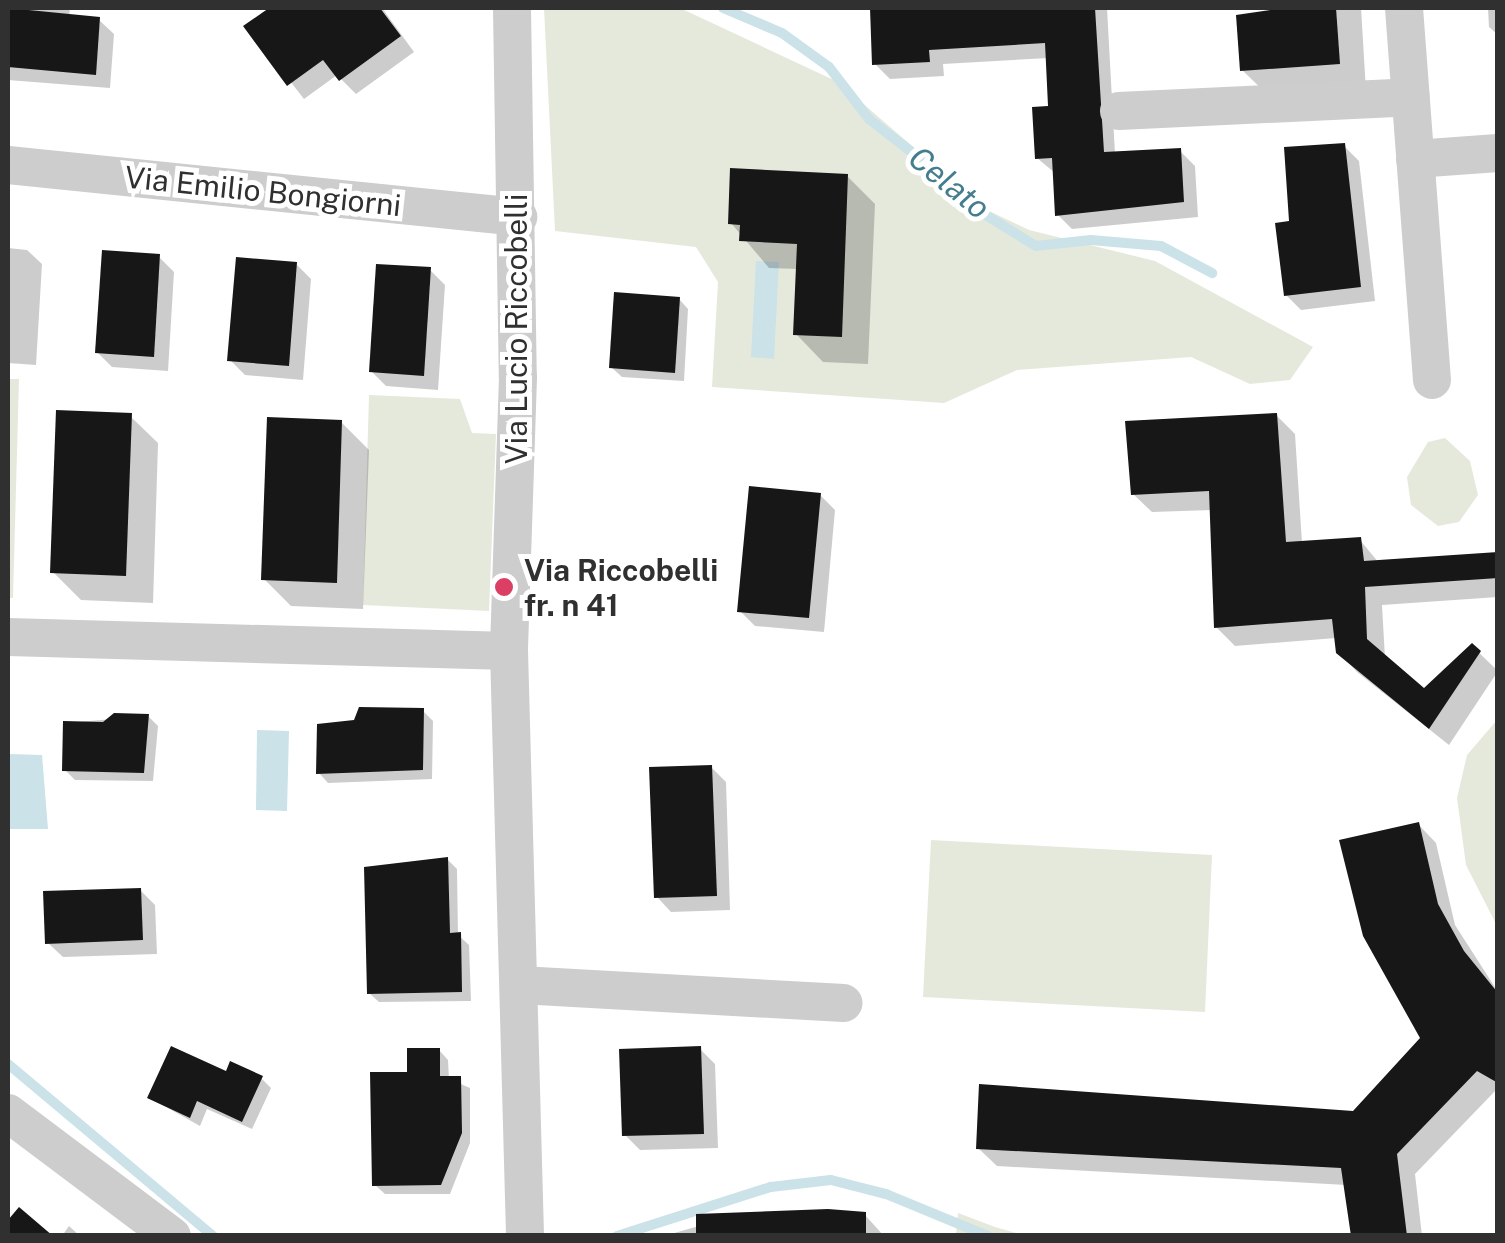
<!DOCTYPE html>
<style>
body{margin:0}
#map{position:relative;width:1505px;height:1243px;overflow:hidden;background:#fff;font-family:"Public Sans",sans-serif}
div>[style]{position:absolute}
.green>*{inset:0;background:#e5e9dc}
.water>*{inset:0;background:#cae2e8}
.shadow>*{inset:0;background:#0003}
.stream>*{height:10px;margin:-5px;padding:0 5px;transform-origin:5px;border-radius:5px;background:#cae2e8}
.building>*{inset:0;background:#171717}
.minor>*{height:38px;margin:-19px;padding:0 19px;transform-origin:19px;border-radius:19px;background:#cdcdcd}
.dots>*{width:28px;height:28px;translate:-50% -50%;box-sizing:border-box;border:5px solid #fff;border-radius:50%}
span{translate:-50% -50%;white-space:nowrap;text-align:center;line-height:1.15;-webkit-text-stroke:10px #fff;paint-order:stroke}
.street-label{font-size:30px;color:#303030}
.poi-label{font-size:30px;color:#303030;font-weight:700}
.left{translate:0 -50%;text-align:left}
.water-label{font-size:32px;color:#437d8e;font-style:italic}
.frame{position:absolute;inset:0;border:10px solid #303030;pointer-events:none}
</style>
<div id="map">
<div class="green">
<div style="clip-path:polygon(544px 8px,680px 8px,838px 82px,985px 209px,1029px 230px,1155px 261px,1313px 347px,1290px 380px,1250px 384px,1191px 357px,1017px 370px,944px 403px,712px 387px,718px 282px,696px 247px,555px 231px)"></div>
<div style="clip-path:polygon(8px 379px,19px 379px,13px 598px,8px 598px)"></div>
<div style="clip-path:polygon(369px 395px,460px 399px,472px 433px,496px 434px,489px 611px,363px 605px)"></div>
<div style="clip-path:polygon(1445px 438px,1470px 461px,1478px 495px,1459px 522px,1438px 526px,1411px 505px,1407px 477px,1428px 442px)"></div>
<div style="clip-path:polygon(1497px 720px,1497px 926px,1466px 865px,1457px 798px,1467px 755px)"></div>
<div style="clip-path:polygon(931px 840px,1212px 855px,1205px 1012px,923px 997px)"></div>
<div style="clip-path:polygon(958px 1213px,995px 1227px,1023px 1235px,956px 1235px)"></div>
</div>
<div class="water">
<div style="clip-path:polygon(756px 261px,779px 262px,774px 359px,751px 357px)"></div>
<div style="clip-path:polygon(257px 730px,289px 731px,287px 811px,256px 810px)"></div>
<div style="clip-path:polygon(8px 754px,42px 755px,48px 829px,8px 829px)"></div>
</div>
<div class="shadow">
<div style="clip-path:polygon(8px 8px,70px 8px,69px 17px,99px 20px,114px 34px,110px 88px,8px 80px)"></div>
<div style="clip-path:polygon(273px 8px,382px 8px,414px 52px,356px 94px,337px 75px,304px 99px,247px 26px)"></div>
<div style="clip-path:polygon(872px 8px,1107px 8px,1115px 154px,1180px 151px,1195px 166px,1198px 217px,1072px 229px,1058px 215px,1055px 173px,1037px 158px,1051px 108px,1048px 58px,943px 64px,944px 76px,890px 79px,875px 64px)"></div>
<div style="clip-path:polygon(1286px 8px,1361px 8px,1366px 91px,1270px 97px,1242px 70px)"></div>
<div style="clip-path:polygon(1488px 8px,1498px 8px,1498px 35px,1489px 27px)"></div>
<div style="clip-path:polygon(1344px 146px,1359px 161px,1375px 301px,1301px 310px,1286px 295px)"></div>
<div style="clip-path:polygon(847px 176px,875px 204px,868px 364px,823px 362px,796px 334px,798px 269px,769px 268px,731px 223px)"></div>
<div style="clip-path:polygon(8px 248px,27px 250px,42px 264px,36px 365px,8px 363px)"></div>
<div style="clip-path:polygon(159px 257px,174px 272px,168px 371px,112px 367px,97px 352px)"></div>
<div style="clip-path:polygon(296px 264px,311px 279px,303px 380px,245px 375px,230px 360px)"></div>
<div style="clip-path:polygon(430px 270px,445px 285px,438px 390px,386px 386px,371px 371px)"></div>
<div style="clip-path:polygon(679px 299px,688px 309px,684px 381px,622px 377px,612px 368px)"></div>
<div style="clip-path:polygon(1276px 415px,1295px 434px,1302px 543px,1360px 540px,1379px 563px,1498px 555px,1498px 597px,1382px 605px,1385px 658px,1424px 691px,1473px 647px,1498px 671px,1449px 745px,1357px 672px,1338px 652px,1336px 638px,1235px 646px,1216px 627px,1212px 510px,1152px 512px,1133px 494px)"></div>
<div style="clip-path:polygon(130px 416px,158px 443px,153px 603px,81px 600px,53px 572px)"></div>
<div style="clip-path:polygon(341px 422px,369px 450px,363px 609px,291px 606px,264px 579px)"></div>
<div style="clip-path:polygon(820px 495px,835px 510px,824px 632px,755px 626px,740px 611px)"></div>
<div style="clip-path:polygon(423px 711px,433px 721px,432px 779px,328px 783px,319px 773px)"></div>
<div style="clip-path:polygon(148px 716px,158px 726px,153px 781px,75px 780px,65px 770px,66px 723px)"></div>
<div style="clip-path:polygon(711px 767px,726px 782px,730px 910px,671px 912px,657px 897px)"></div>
<div style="clip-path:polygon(1418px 824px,1436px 843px,1455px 925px,1498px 992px,1498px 1088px,1415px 1174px,1422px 1236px,1353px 1236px,1346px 1185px,997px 1166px,978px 1148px,1354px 1113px,1423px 1038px)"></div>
<div style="clip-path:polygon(447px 859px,457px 869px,458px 935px,469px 945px,471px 1001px,379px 1002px,369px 993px)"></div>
<div style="clip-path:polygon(140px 890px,155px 905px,157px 954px,63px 957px,48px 943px)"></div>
<div style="clip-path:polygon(700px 1049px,715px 1064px,718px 1148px,640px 1150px,625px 1135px)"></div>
<div style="clip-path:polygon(439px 1050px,448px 1060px,449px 1079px,470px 1088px,470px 1143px,450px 1194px,385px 1194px,375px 1185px,410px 1074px)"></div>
<div style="clip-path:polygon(227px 1075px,261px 1078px,271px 1088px,252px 1129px,207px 1109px,200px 1126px,150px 1098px)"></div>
<div style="clip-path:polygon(737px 1215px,865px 1215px,884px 1236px,664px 1236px)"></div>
<div style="clip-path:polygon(69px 1226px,80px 1236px,62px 1236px)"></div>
</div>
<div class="stream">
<div style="left:723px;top:8px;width:64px;rotate:23deg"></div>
<div style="left:782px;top:33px;width:58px;rotate:35.9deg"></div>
<div style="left:829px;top:67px;width:66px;rotate:52.4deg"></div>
<div style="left:869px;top:119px;width:78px;rotate:37.7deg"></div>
<div style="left:931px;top:167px;width:36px;rotate:52deg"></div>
<div style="left:953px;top:195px;width:97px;rotate:31.6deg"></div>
<div style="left:1036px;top:246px;width:55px;rotate:-6.2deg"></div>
<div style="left:1091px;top:240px;width:70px;rotate:4.9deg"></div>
<div style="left:1161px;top:246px;width:58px;rotate:27.9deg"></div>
<div style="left:8px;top:1064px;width:268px;rotate:40deg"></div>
<div style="left:617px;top:1236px;width:162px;rotate:-17.7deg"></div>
<div style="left:771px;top:1187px;width:60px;rotate:-6.7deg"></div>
<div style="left:831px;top:1180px;width:57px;rotate:14.3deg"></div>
<div style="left:886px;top:1194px;width:110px;rotate:22.4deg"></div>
</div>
<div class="building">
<div style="clip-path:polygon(8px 8px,100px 17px,96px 75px,8px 67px)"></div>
<div style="clip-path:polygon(269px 8px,380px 8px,401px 36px,339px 81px,323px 60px,287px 86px,243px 26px)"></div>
<div style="clip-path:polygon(870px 8px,1095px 8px,1104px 152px,1181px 148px,1184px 202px,1055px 216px,1052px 158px,1035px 159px,1032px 107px,1048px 106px,1045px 43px,929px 50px,930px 62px,872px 65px)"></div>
<div style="clip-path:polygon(1283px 8px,1336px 8px,1340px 64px,1240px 71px,1236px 15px)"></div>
<div style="clip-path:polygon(1345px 143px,1361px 287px,1284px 296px,1275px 223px,1289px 221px,1284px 147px)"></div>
<div style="clip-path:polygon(730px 168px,848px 174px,842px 337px,793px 335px,797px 244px,739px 241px,740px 225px,728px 224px)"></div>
<div style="clip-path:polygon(102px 250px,160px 254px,154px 357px,95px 353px)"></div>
<div style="clip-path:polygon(236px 257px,297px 262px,289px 366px,227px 361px)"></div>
<div style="clip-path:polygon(376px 264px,431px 267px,424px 376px,369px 372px)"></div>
<div style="clip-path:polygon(614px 292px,680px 297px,675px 373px,609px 368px)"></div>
<div style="clip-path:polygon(56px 410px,132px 413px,126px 576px,50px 573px)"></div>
<div style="clip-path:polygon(1277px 413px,1286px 542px,1361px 537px,1364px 561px,1498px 552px,1498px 578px,1365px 587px,1367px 639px,1424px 688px,1472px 643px,1481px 651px,1429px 729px,1336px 653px,1332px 619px,1214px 628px,1209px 491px,1131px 495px,1125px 421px)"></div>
<div style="clip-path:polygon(267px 417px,342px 420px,337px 583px,261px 580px)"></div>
<div style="clip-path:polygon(749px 486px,821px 493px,809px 618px,737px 612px)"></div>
<div style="clip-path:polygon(359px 707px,424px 708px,423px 770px,316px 774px,317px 724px,354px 720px)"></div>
<div style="clip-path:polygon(114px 713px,149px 714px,144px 773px,62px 771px,63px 721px,103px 722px)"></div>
<div style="clip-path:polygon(712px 765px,717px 896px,654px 898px,649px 767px)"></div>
<div style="clip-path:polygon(1419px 822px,1438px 904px,1464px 951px,1498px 993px,1498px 1083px,1477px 1071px,1397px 1154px,1407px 1236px,1351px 1236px,1341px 1168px,976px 1149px,979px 1084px,1353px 1111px,1420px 1038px,1363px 936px,1339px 840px)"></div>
<div style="clip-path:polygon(448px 857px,450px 933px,461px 932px,462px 992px,367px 994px,364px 867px)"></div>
<div style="clip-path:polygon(141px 888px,143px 940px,45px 944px,43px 891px)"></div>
<div style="clip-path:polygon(171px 1046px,226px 1071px,230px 1061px,263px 1076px,242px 1122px,197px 1101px,190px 1118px,147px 1098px)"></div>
<div style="clip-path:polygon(701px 1046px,704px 1134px,622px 1136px,619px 1049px)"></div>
<div style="clip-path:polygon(407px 1048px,440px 1048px,440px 1076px,461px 1076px,462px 1133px,441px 1185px,372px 1186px,370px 1072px,407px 1072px)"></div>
<div style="clip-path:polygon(19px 1207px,53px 1236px,8px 1236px,8px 1220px)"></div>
<div style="clip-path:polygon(828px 1209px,866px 1212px,866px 1236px,696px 1236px,696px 1214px)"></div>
</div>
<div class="minor">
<div style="left:512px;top:8px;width:369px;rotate:89.1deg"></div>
<div style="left:518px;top:377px;width:274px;rotate:91.9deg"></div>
<div style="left:509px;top:651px;width:585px;rotate:88.43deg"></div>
<div style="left:1404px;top:8px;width:373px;rotate:85.7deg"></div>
<div style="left:1119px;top:111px;width:292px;rotate:-2.7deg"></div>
<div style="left:1415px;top:159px;width:83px;rotate:-4.1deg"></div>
<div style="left:8px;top:165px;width:513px;rotate:5.82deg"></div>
<div style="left:8px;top:637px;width:501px;rotate:1.6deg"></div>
<div style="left:520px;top:985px;width:324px;rotate:3.2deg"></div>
<div style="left:8px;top:1113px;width:205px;rotate:36.9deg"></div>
</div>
<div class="dots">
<div style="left:504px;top:587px;background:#db3f63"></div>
</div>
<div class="street-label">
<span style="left:263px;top:191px;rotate:6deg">Via Emilio Bongiorni</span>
<span style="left:516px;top:329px;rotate:-90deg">Via Lucio Riccobelli</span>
</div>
<div class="poi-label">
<span class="left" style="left:524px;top:587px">Via Riccobelli<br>fr. n 41</span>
</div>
<div class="water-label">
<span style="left:949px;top:183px;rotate:39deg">Celato</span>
</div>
<div class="frame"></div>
</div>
